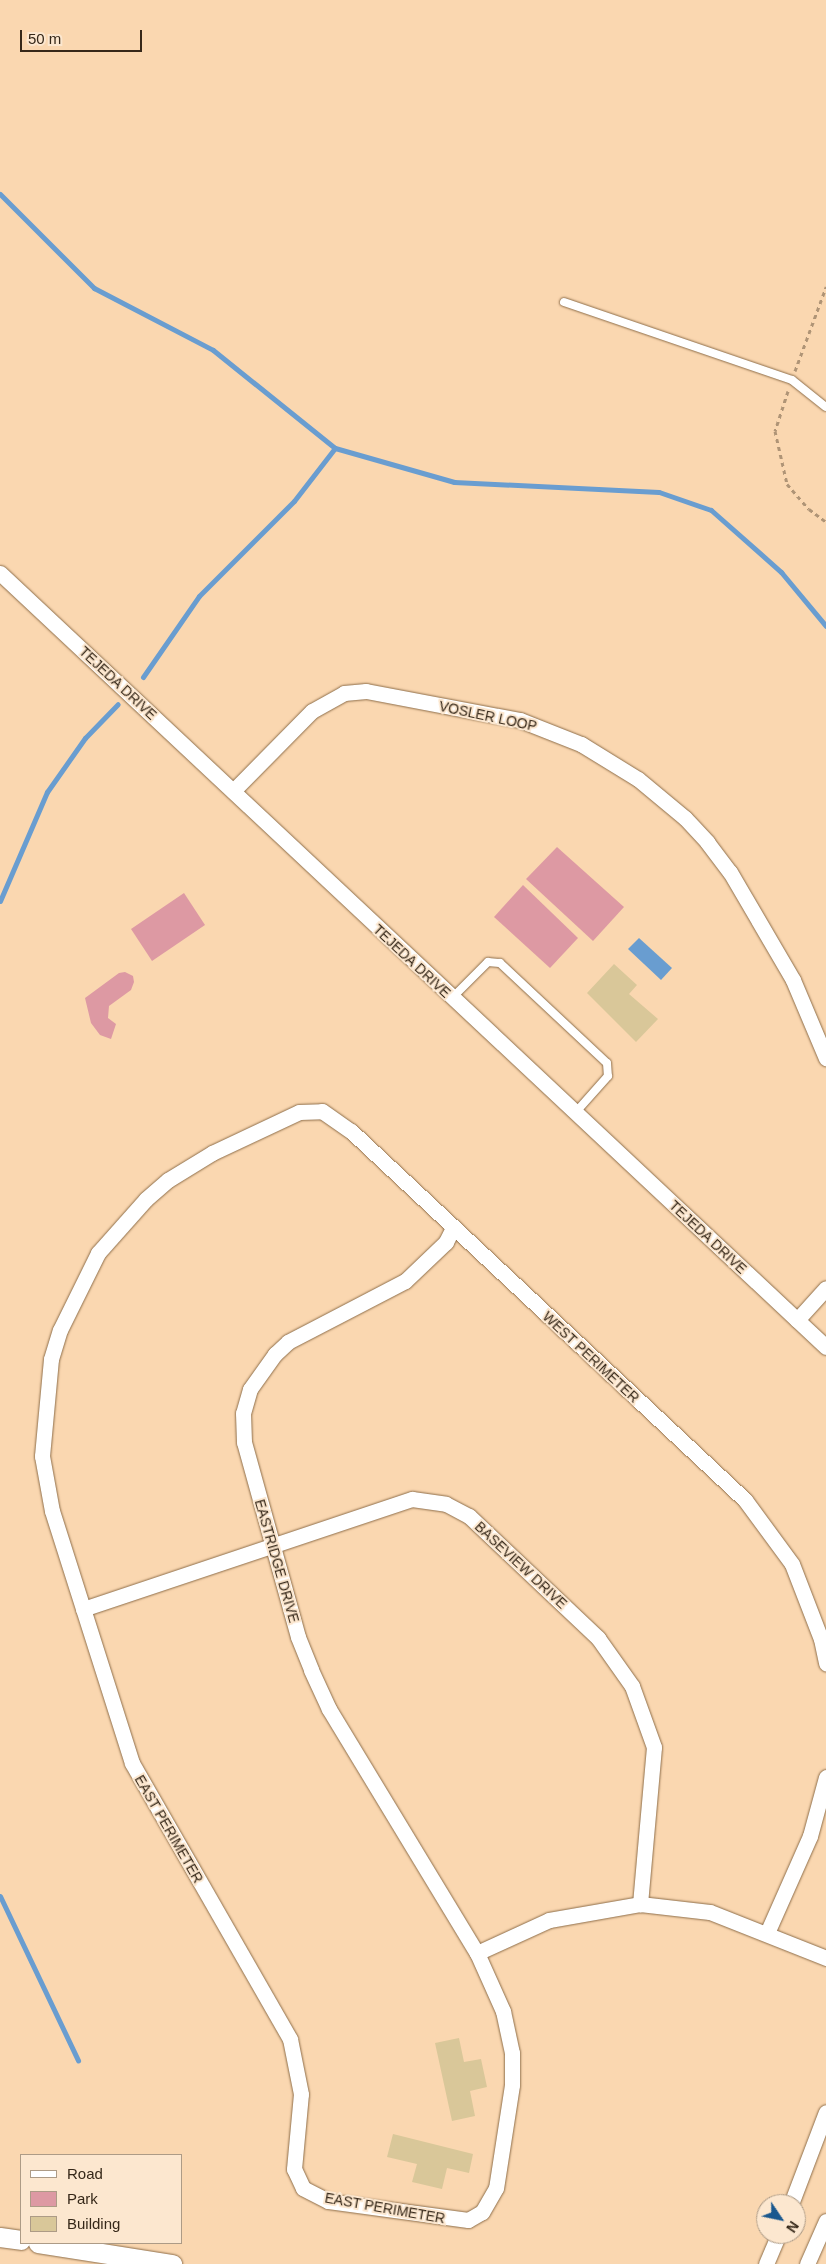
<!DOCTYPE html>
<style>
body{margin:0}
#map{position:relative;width:826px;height:2264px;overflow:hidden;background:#fad7b0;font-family:Arial,sans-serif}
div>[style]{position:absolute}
.green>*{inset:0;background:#dd99a3}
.water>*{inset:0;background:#699dd0}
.stream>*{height:5px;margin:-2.5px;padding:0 2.5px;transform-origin:2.5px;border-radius:2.5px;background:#699dd0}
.building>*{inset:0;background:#d9c799}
.path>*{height:3px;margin-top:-1.5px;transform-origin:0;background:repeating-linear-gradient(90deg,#af9476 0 4px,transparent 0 8px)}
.roads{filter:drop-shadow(0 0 1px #8e6e4a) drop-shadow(0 0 1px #8e6e4a)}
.service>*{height:8px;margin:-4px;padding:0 4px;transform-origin:4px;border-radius:4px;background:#fff}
.minor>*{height:15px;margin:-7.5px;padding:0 7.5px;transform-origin:7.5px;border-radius:7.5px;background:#fff}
.tertiary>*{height:19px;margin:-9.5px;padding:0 9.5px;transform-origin:9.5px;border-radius:9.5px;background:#fff}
span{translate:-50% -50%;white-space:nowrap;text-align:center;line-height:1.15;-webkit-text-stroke:4px #fce7cf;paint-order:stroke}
.street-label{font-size:14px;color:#362819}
.legend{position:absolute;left:20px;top:2154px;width:162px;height:90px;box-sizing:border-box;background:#fce7cf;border:1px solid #ad9b86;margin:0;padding:6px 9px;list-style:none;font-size:15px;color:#362819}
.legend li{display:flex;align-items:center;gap:10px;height:25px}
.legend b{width:25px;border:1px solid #ad9b86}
.north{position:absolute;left:756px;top:2194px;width:50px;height:50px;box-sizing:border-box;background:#fce7cf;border:1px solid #ad9b86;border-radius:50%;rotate:124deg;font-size:14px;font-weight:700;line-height:20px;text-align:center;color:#362819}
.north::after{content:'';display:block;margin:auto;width:18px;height:22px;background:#1a588e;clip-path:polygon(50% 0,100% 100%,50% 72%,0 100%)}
.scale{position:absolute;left:20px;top:30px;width:122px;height:22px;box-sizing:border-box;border:2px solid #362819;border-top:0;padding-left:6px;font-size:15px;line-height:18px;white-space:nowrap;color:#362819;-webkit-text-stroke:4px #fce7cf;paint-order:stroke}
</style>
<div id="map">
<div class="green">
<div style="clip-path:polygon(557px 847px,624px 907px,593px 941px,526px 879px)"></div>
<div style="clip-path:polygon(523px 885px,578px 938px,550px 968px,494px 917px)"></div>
<div style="clip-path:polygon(184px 893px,205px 925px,152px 961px,131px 929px)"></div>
<div style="clip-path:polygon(125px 972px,133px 976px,134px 982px,131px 990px,109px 1006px,108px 1018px,116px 1024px,111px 1039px,100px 1035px,91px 1023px,85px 998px,119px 973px)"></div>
</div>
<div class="water">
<div style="clip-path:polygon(639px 938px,672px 968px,661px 980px,628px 949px)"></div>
</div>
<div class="stream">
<div style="left:0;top:194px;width:133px;rotate:45deg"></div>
<div style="left:94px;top:288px;width:134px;rotate:27.5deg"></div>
<div style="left:213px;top:350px;width:156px;rotate:38.8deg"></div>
<div style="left:335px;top:448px;width:124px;rotate:15.9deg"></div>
<div style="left:454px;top:482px;width:205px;rotate:2.8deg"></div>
<div style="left:659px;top:492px;width:55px;rotate:19.1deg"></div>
<div style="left:711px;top:510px;width:94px;rotate:41.5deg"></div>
<div style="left:781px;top:572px;width:70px;rotate:50.2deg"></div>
<div style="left:143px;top:677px;width:98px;rotate:-55.3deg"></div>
<div style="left:199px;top:596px;width:134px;rotate:-45deg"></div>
<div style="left:294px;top:501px;width:67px;rotate:-52.3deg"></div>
<div style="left:0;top:901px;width:119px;rotate:-66.7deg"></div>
<div style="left:47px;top:792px;width:66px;rotate:-54.9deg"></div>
<div style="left:85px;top:738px;width:47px;rotate:-45.9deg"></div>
<div style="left:0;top:1896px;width:182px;rotate:64.6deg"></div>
</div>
<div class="building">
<div style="clip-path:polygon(614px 964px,637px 985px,629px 994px,658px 1019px,636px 1042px,587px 993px)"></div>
<div style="clip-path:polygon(459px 2038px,464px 2062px,481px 2059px,487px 2087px,470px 2091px,475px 2116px,452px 2121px,435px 2043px)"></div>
<div style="clip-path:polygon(393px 2134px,473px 2154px,469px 2173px,447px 2168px,442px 2189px,412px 2182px,417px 2164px,387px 2157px)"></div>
</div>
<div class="path">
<div style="left:795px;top:371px;width:90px;rotate:-69.7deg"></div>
<div style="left:788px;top:391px;width:42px;rotate:108deg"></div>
<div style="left:775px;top:431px;width:54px;rotate:77.2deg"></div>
<div style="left:787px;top:484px;width:33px;rotate:49deg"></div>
<div style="left:809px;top:509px;width:21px;rotate:37deg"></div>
</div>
<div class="roads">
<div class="service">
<div style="left:564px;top:302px;width:241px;rotate:18.9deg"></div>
<div style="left:792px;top:380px;width:43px;rotate:38.5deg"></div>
<div style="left:452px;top:998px;width:51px;rotate:-45deg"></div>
<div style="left:488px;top:962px;width:12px;rotate:5deg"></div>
<div style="left:500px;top:963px;width:146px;rotate:43.1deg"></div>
<div style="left:607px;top:1063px;width:13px;rotate:86deg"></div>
<div style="left:608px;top:1076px;width:50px;rotate:131.7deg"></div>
</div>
<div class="minor">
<div style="left:0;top:573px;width:1132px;rotate:43.14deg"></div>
<div style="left:233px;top:791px;width:112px;rotate:-45.4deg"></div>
<div style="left:312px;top:711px;width:37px;rotate:-29deg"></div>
<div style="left:344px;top:693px;width:22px;rotate:-5deg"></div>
<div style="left:366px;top:691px;width:157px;rotate:10.7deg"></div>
<div style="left:520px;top:720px;width:66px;rotate:21.5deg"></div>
<div style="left:581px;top:744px;width:67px;rotate:31.6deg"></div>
<div style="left:638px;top:779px;width:61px;rotate:39.7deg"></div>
<div style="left:685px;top:818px;width:33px;rotate:47deg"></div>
<div style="left:707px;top:842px;width:38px;rotate:53deg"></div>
<div style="left:730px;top:872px;width:125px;rotate:59.7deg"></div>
<div style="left:793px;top:980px;width:85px;rotate:67.1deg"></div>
<div style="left:453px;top:1228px;width:16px;rotate:117deg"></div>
<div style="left:446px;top:1242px;width:57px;rotate:136.4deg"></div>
<div style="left:405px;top:1281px;width:132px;rotate:152.5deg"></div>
<div style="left:288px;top:1342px;width:18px;rotate:137deg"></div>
<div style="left:275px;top:1354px;width:43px;rotate:125.5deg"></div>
<div style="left:250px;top:1389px;width:25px;rotate:106deg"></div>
<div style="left:243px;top:1413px;width:29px;rotate:88deg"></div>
<div style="left:244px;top:1442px;width:202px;rotate:74.5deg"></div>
<div style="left:298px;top:1637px;width:35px;rotate:68deg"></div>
<div style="left:311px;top:1670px;width:43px;rotate:65.2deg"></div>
<div style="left:329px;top:1709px;width:285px;rotate:58.8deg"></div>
<div style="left:477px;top:1953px;width:64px;rotate:65.9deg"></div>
<div style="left:503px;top:2011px;width:43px;rotate:77.9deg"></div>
<div style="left:512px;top:2053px;width:32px;rotate:90deg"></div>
<div style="left:512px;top:2085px;width:104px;rotate:98.8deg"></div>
<div style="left:496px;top:2188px;width:28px;rotate:120deg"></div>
<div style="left:482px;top:2212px;width:16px;rotate:150deg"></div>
<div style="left:468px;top:2220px;width:141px;rotate:-172.3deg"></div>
<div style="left:328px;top:2201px;width:28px;rotate:-153deg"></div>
<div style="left:303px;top:2188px;width:21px;rotate:-115deg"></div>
<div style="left:294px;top:2169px;width:75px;rotate:-84.7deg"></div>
<div style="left:301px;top:2094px;width:56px;rotate:-101.3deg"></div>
<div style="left:290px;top:2039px;width:318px;rotate:-119.8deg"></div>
<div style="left:132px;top:1763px;width:264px;rotate:-107.6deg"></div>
<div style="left:52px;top:1511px;width:56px;rotate:-100.3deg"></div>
<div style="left:42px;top:1456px;width:97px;rotate:-84.7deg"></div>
<div style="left:51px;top:1359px;width:30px;rotate:-73deg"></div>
<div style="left:60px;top:1330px;width:86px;rotate:-63.7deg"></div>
<div style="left:98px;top:1253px;width:72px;rotate:-48.4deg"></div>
<div style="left:146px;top:1199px;width:29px;rotate:-41deg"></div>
<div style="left:168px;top:1180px;width:52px;rotate:-31.5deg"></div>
<div style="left:212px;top:1153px;width:96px;rotate:-25.2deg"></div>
<div style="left:299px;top:1112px;width:23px;rotate:-2deg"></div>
<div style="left:322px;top:1111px;width:35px;rotate:35deg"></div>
<div style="left:351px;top:1131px;width:540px;rotate:43.12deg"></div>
<div style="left:745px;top:1500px;width:79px;rotate:53.7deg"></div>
<div style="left:792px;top:1564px;width:80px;rotate:68.9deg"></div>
<div style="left:821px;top:1639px;width:25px;rotate:78deg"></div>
<div style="left:797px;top:1320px;width:43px;rotate:-47.8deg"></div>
<div style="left:83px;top:1609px;width:347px;rotate:-18.5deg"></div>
<div style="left:412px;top:1499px;width:34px;rotate:8deg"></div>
<div style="left:446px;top:1504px;width:26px;rotate:28deg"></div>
<div style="left:469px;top:1516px;width:178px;rotate:43.4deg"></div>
<div style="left:598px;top:1638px;width:59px;rotate:54.7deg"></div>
<div style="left:632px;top:1686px;width:65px;rotate:70.2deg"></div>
<div style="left:654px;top:1747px;width:158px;rotate:95.1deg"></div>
<div style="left:767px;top:1933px;width:106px;rotate:-66.1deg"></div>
<div style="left:810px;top:1836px;width:61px;rotate:-74.8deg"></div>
<div style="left:477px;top:1953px;width:79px;rotate:-24.6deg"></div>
<div style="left:549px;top:1920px;width:92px;rotate:-10deg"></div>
<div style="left:640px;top:1904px;width:70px;rotate:6.5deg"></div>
<div style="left:710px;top:1912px;width:125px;rotate:21.6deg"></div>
<div style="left:791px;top:2204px;width:98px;rotate:-69.2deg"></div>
<div style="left:766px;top:2264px;width:33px;rotate:-67deg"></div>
<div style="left:807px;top:2264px;width:47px;rotate:-66.2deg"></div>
</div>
<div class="tertiary">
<div style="left:0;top:2237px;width:21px;rotate:8deg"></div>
<div style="left:38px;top:2243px;width:136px;rotate:8.9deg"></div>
</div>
</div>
<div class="street-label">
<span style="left:118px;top:683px;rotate:43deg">TEJEDA DRIVE</span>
<span style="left:488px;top:716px;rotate:12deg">VOSLER LOOP</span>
<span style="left:412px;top:961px;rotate:43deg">TEJEDA DRIVE</span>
<span style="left:708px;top:1237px;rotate:43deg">TEJEDA DRIVE</span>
<span style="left:591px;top:1357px;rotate:43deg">WEST PERIMETER</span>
<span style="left:277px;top:1561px;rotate:74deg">EASTRIDGE DRIVE</span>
<span style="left:521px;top:1565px;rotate:43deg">BASEVIEW DRIVE</span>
<span style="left:169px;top:1829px;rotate:60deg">EAST PERIMETER</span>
<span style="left:385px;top:2208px;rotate:10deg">EAST PERIMETER</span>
</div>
<ul class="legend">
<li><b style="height:6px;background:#fff"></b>Road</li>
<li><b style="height:14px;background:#dd99a3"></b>Park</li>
<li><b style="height:14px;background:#d9c799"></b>Building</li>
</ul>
<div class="north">N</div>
<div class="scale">50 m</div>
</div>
